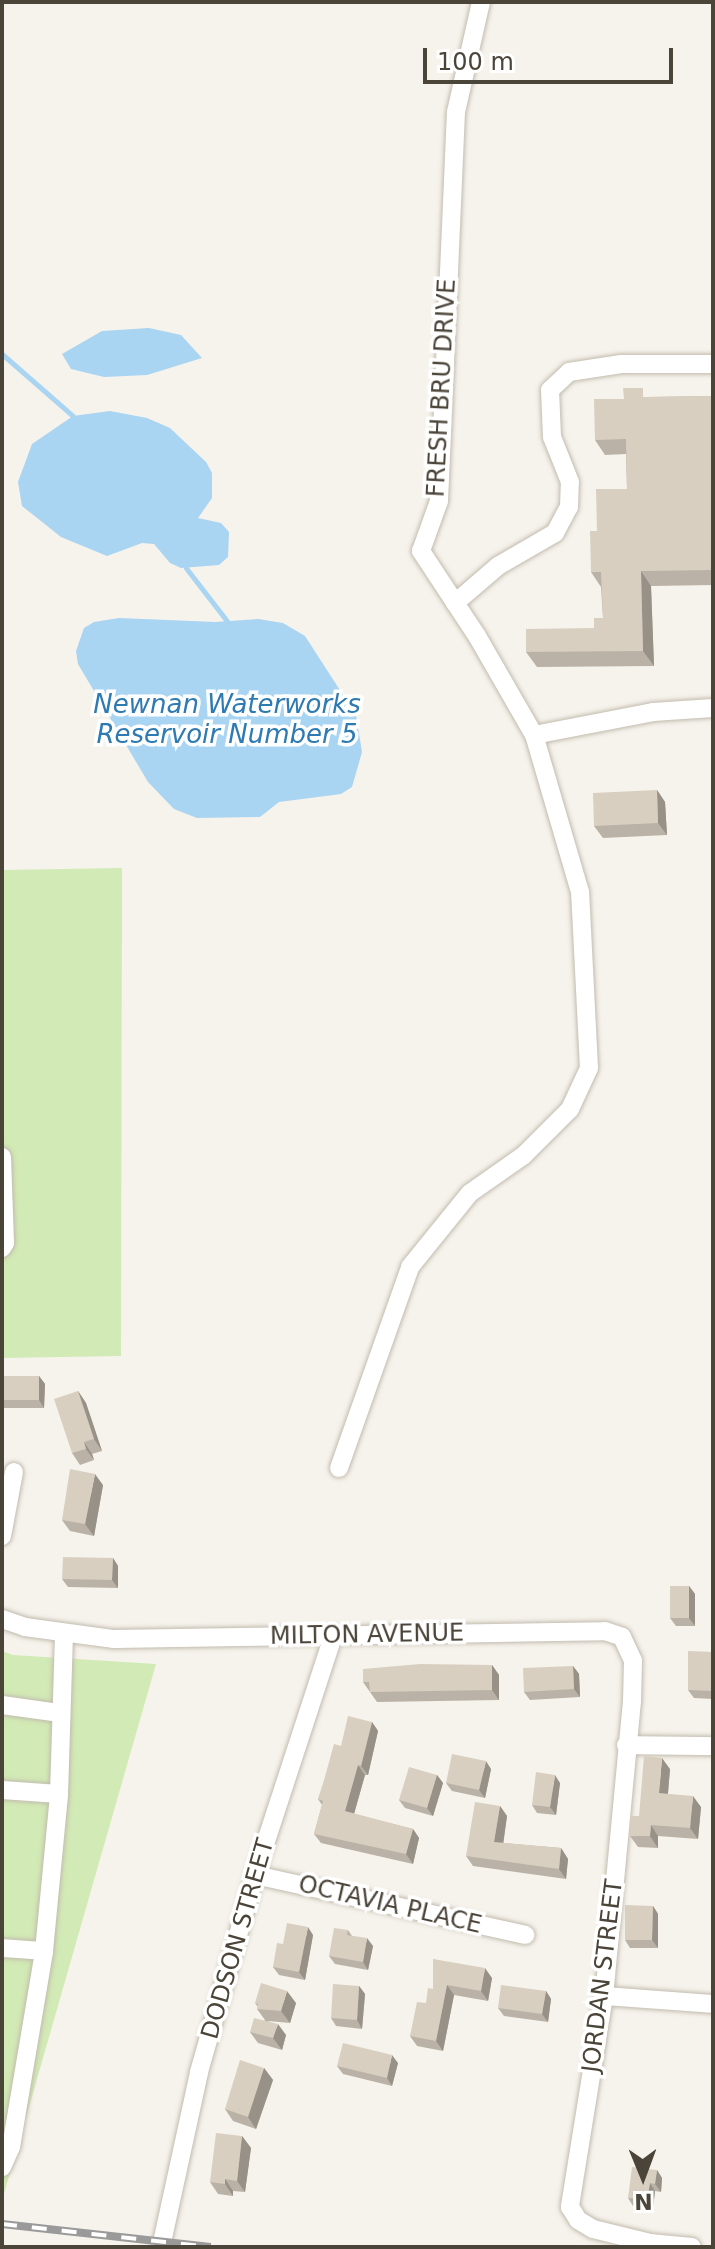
<!DOCTYPE html>
<style>
body{margin:0}
#map{position:relative;width:715px;height:2249px;overflow:hidden;background:#f6f3ec;font-family:"DejaVu Sans",sans-serif}
div>[style]{position:absolute}
.green>*{inset:0;background:#d2eab5}
.water>*{inset:0;background:#a9d4f2}
.stream>*{height:5px;margin:-2.5px;padding:0 2.5px;transform-origin:2.5px;border-radius:2.5px;background:#a9d4f2}
.roads{filter:drop-shadow(0 0 2px #c2bbae) drop-shadow(0 0 2px #c2bbae)}
.minor>*{height:18px;margin:-9px;padding:0 9px;transform-origin:9px;border-radius:9px;background:#fff}
.rail>*{height:8px;margin-top:-4px;transform-origin:0;background:repeating-linear-gradient(90deg,#fff 0 15px,#9a9a9a 0 30px);box-sizing:border-box;border-block:2px solid #9a9a9a}
.wall>*{inset:0;background:#bab2a6}
.shaded-wall>*{inset:0;background:#979187}
.building>*{inset:0;background:#d8cfc1}
span{translate:-50% -50%;white-space:nowrap;text-align:center;line-height:1.15;-webkit-text-stroke:7px #fff;paint-order:stroke}
.street-label{font-size:24px;color:#4b4439}
.water-label{font-size:26px;color:#2e7ab2;font-style:italic}
.frame{position:absolute;inset:0;border:4px solid #4b4439;pointer-events:none}
.north{position:absolute;left:603px;top:2137px;width:80px;height:80px;-webkit-text-stroke:6px #fff;paint-order:stroke;rotate:179deg;font-size:22px;font-weight:700;line-height:32px;text-align:center;color:#4b4439}
.north::after{content:'';display:block;margin:auto;width:28px;height:36px;background:#4b4439;clip-path:polygon(50% 0,100% 100%,50% 72%,0 100%)}
.scale{position:absolute;left:423px;top:48px;width:250px;height:36px;box-sizing:border-box;border:4px solid #4b4439;border-top:0;padding-left:10px;font-size:24px;line-height:28px;white-space:nowrap;color:#4b4439;-webkit-text-stroke:6px #fff;paint-order:stroke}
</style>
<div id="map">
<div class="green">
<div style="clip-path:polygon(122px 868px,121px 1356px,2px 1358px,2px 870px)"></div>
<div style="clip-path:polygon(2px 1651px,13px 1655px,156px 1664px,2px 2201px)"></div>
</div>
<div class="water">
<div style="clip-path:polygon(149px 328px,181px 335px,202px 358px,147px 375px,104px 377px,71px 369px,62px 354px,102px 331px)"></div>
<div style="clip-path:polygon(110px 411px,147px 418px,170px 428px,206px 462px,212px 473px,212px 498px,198px 518px,221px 523px,229px 532px,228px 557px,219px 565px,181px 568px,170px 563px,154px 544px,142px 543px,107px 556px,61px 537px,22px 506px,18px 482px,32px 444px,73px 416px)"></div>
<div style="clip-path:polygon(119px 618px,215px 622px,258px 619px,283px 623px,305px 636px,356px 715px,362px 752px,352px 787px,341px 794px,279px 802px,260px 817px,197px 818px,174px 809px,148px 782px,78px 664px,76px 651px,84px 628px,94px 622px)"></div>
</div>
<div class="stream">
<div style="left:2px;top:354px;width:94px;rotate:41.1deg"></div>
<div style="left:186px;top:568px;width:67px;rotate:52.3deg"></div>
</div>
<div class="roads">
<div class="minor">
<div style="left:455px;top:603px;width:57px;rotate:-40.7deg"></div>
<div style="left:498px;top:566px;width:66px;rotate:-30.1deg"></div>
<div style="left:555px;top:533px;width:30px;rotate:-62deg"></div>
<div style="left:569px;top:507px;width:25px;rotate:-88deg"></div>
<div style="left:570px;top:482px;width:48px;rotate:-111.8deg"></div>
<div style="left:552px;top:437px;width:47px;rotate:-92.4deg"></div>
<div style="left:550px;top:390px;width:26px;rotate:-43deg"></div>
<div style="left:569px;top:372px;width:53px;rotate:-8.7deg"></div>
<div style="left:621px;top:364px;width:92px"></div>
<div style="left:534px;top:735px;width:121px;rotate:-10.9deg"></div>
<div style="left:653px;top:712px;width:60px;rotate:-3.8deg"></div>
<div style="left:2px;top:1157px;width:86px;rotate:88deg"></div>
<div style="left:5px;top:1243px;width:6px;rotate:121deg"></div>
<div style="left:339px;top:1468px;width:213px;rotate:-70.5deg"></div>
<div style="left:410px;top:1267px;width:95px;rotate:-51deg"></div>
<div style="left:470px;top:1193px;width:66px;rotate:-35.1deg"></div>
<div style="left:524px;top:1155px;width:65px;rotate:-45deg"></div>
<div style="left:570px;top:1109px;width:45px;rotate:-65.1deg"></div>
<div style="left:589px;top:1068px;width:176px;rotate:-92.9deg"></div>
<div style="left:580px;top:892px;width:164px;rotate:-106.3deg"></div>
<div style="left:534px;top:735px;width:114px;rotate:-119.9deg"></div>
<div style="left:477px;top:636px;width:102px;rotate:-123.4deg"></div>
<div style="left:421px;top:551px;width:53px;rotate:-70.2deg"></div>
<div style="left:439px;top:501px;width:389px;rotate:-87.5deg"></div>
<div style="left:456px;top:112px;width:113px;rotate:-77.2deg"></div>
<div style="left:2px;top:1536px;width:65px;rotate:-79.4deg"></div>
<div style="left:2px;top:1619px;width:24px;rotate:19deg"></div>
<div style="left:25px;top:1627px;width:90px;rotate:7.7deg"></div>
<div style="left:114px;top:1639px;width:491px;rotate:-0.9deg"></div>
<div style="left:605px;top:1631px;width:18px;rotate:19deg"></div>
<div style="left:622px;top:1637px;width:26px;rotate:65deg"></div>
<div style="left:633px;top:1661px;width:40px;rotate:91.4deg"></div>
<div style="left:632px;top:1701px;width:296px;rotate:95.4deg"></div>
<div style="left:604px;top:1996px;width:214px;rotate:99.2deg"></div>
<div style="left:570px;top:2207px;width:15px;rotate:58deg"></div>
<div style="left:578px;top:2220px;width:17px;rotate:31deg"></div>
<div style="left:593px;top:2229px;width:59px;rotate:13.8deg"></div>
<div style="left:650px;top:2243px;width:42px;rotate:5.4deg"></div>
<div style="left:2px;top:1705px;width:59px;rotate:7.9deg"></div>
<div style="left:626px;top:1745px;width:87px;rotate:0.7deg"></div>
<div style="left:2px;top:1790px;width:57px;rotate:4deg"></div>
<div style="left:255px;top:1875px;width:277px;rotate:12.5deg"></div>
<div style="left:2px;top:1948px;width:42px;rotate:4.1deg"></div>
<div style="left:604px;top:1996px;width:109px;rotate:4.2deg"></div>
<div style="left:2px;top:2167px;width:22px;rotate:-66deg"></div>
<div style="left:11px;top:2147px;width:199px;rotate:-80.4deg"></div>
<div style="left:44px;top:1951px;width:158px;rotate:-84.5deg"></div>
<div style="left:59px;top:1794px;width:161px;rotate:-88.2deg"></div>
<div style="left:161px;top:2247px;width:179px;rotate:-77.7deg"></div>
<div style="left:199px;top:2072px;width:205px;rotate:-74.1deg"></div>
<div style="left:255px;top:1875px;width:251px;rotate:-71.9deg"></div>
</div>
</div>
<div class="rail">
<div style="left:2px;top:2224px;width:210px;rotate:6.3deg"></div>
</div>
<div class="wall">
<div style="clip-path:polygon(713px 396px,713px 585px,651px 586px,654px 666px,537px 667px,526px 652px,594px 628px,603px 618px,601px 587px,591px 572px,597px 531px,627px 489px,626px 454px,605px 455px,595px 440px,624px 399px,649px 397px)"></div>
<div style="clip-path:polygon(657px 790px,665px 802px,667px 835px,603px 838px,594px 826px)"></div>
<div style="clip-path:polygon(2px 1376px,39px 1376px,45px 1384px,44px 1408px,3px 1408px)"></div>
<div style="clip-path:polygon(78px 1391px,86px 1403px,102px 1451px,92px 1454px,94px 1460px,80px 1465px,72px 1453px)"></div>
<div style="clip-path:polygon(103px 1485px,94px 1536px,70px 1531px,62px 1520px)"></div>
<div style="clip-path:polygon(113px 1558px,118px 1566px,118px 1588px,68px 1587px,62px 1579px)"></div>
<div style="clip-path:polygon(689px 1586px,695px 1594px,695px 1626px,676px 1626px,670px 1618px)"></div>
<div style="clip-path:polygon(713px 1652px,713px 1699px,694px 1698px,688px 1690px)"></div>
<div style="clip-path:polygon(492px 1665px,499px 1675px,499px 1700px,377px 1702px,363px 1682px)"></div>
<div style="clip-path:polygon(573px 1666px,579px 1674px,580px 1697px,530px 1700px,524px 1692px)"></div>
<div style="clip-path:polygon(372px 1722px,378px 1731px,368px 1775px,365px 1775px,354px 1814px,413px 1829px,419px 1838px,413px 1864px,321px 1843px,314px 1834px,322px 1805px,318px 1799px,341px 1746px)"></div>
<div style="clip-path:polygon(491px 1769px,485px 1798px,452px 1791px,446px 1783px)"></div>
<div style="clip-path:polygon(670px 1769px,668px 1794px,701px 1807px,698px 1839px,658px 1836px,658px 1848px,638px 1847px,630px 1836px,639px 1816px)"></div>
<div style="clip-path:polygon(437px 1775px,443px 1783px,433px 1816px,405px 1808px,399px 1800px)"></div>
<div style="clip-path:polygon(560px 1783px,556px 1815px,537px 1813px,532px 1805px)"></div>
<div style="clip-path:polygon(500px 1806px,507px 1816px,503px 1843px,561px 1848px,568px 1859px,566px 1879px,473px 1866px,466px 1856px)"></div>
<div style="clip-path:polygon(653px 1906px,658px 1914px,658px 1948px,630px 1948px,625px 1940px)"></div>
<div style="clip-path:polygon(348px 1930px,352px 1936px,373px 1946px,368px 1970px,335px 1964px,329px 1956px)"></div>
<div style="clip-path:polygon(313px 1935px,305px 1980px,279px 1975px,273px 1967px,283px 1944px)"></div>
<div style="clip-path:polygon(433px 1959px,492px 1978px,488px 2001px,454px 1995px,443px 2051px,417px 2046px,410px 2036px,433px 1989px)"></div>
<div style="clip-path:polygon(359px 1986px,365px 1994px,362px 2029px,336px 2026px,331px 2018px)"></div>
<div style="clip-path:polygon(546px 1991px,551px 1999px,548px 2022px,504px 2016px,498px 2008px)"></div>
<div style="clip-path:polygon(255px 2003px,296px 2003px,290px 2023px,268px 2021px,286px 2035px,282px 2050px,258px 2043px,250px 2032px,265px 2020px,257px 2009px,258px 2007px)"></div>
<div style="clip-path:polygon(398px 2063px,392px 2086px,343px 2074px,337px 2066px)"></div>
<div style="clip-path:polygon(264px 2068px,273px 2080px,256px 2129px,233px 2121px,225px 2109px)"></div>
<div style="clip-path:polygon(242px 2136px,251px 2148px,245px 2192px,233px 2191px,233px 2196px,218px 2194px,210px 2182px)"></div>
<div style="clip-path:polygon(657px 2170px,662px 2178px,661px 2192px,655px 2191px,653px 2208px,633px 2206px,628px 2198px)"></div>
</div>
<div class="shaded-wall">
<div style="clip-path:polygon(641px 571px,651px 586px,654px 666px,643px 651px)"></div>
<div style="clip-path:polygon(657px 790px,665px 802px,667px 835px,658px 823px)"></div>
<div style="clip-path:polygon(39px 1376px,45px 1384px,44px 1408px,39px 1400px)"></div>
<div style="clip-path:polygon(78px 1391px,86px 1403px,102px 1451px,94px 1439px)"></div>
<div style="clip-path:polygon(84px 1442px,92px 1454px,94px 1460px,86px 1449px)"></div>
<div style="clip-path:polygon(95px 1474px,103px 1485px,94px 1536px,85px 1524px)"></div>
<div style="clip-path:polygon(113px 1558px,118px 1566px,118px 1588px,112px 1580px)"></div>
<div style="clip-path:polygon(689px 1586px,695px 1594px,695px 1626px,689px 1618px)"></div>
<div style="clip-path:polygon(492px 1665px,499px 1675px,499px 1700px,492px 1690px)"></div>
<div style="clip-path:polygon(573px 1666px,579px 1674px,580px 1697px,574px 1689px)"></div>
<div style="clip-path:polygon(372px 1722px,378px 1731px,368px 1775px,361px 1766px)"></div>
<div style="clip-path:polygon(662px 1758px,670px 1769px,667px 1804px,659px 1793px)"></div>
<div style="clip-path:polygon(486px 1761px,491px 1769px,485px 1798px,479px 1790px)"></div>
<div style="clip-path:polygon(358px 1765px,365px 1775px,352px 1821px,345px 1811px)"></div>
<div style="clip-path:polygon(437px 1775px,443px 1783px,433px 1816px,427px 1808px)"></div>
<div style="clip-path:polygon(555px 1775px,560px 1783px,556px 1815px,550px 1807px)"></div>
<div style="clip-path:polygon(693px 1796px,701px 1807px,698px 1839px,690px 1828px)"></div>
<div style="clip-path:polygon(500px 1806px,507px 1816px,502px 1853px,494px 1842px)"></div>
<div style="clip-path:polygon(651px 1825px,658px 1836px,658px 1848px,650px 1836px)"></div>
<div style="clip-path:polygon(413px 1829px,419px 1838px,413px 1864px,406px 1854px)"></div>
<div style="clip-path:polygon(561px 1848px,568px 1859px,566px 1879px,559px 1869px)"></div>
<div style="clip-path:polygon(653px 1906px,658px 1914px,658px 1948px,652px 1940px)"></div>
<div style="clip-path:polygon(308px 1927px,313px 1935px,305px 1980px,299px 1972px)"></div>
<div style="clip-path:polygon(367px 1938px,373px 1946px,368px 1970px,363px 1962px)"></div>
<div style="clip-path:polygon(485px 1968px,492px 1978px,488px 2001px,481px 1991px)"></div>
<div style="clip-path:polygon(447px 1985px,454px 1995px,443px 2051px,436px 2041px)"></div>
<div style="clip-path:polygon(359px 1986px,365px 1994px,362px 2029px,357px 2020px)"></div>
<div style="clip-path:polygon(287px 1991px,296px 2003px,290px 2023px,281px 2011px)"></div>
<div style="clip-path:polygon(546px 1991px,551px 1999px,548px 2022px,542px 2014px)"></div>
<div style="clip-path:polygon(278px 2024px,286px 2035px,282px 2050px,273px 2038px)"></div>
<div style="clip-path:polygon(392px 2055px,398px 2063px,392px 2086px,387px 2078px)"></div>
<div style="clip-path:polygon(264px 2068px,273px 2080px,256px 2129px,248px 2117px)"></div>
<div style="clip-path:polygon(242px 2136px,251px 2148px,245px 2192px,237px 2181px)"></div>
<div style="clip-path:polygon(657px 2170px,662px 2178px,661px 2192px,655px 2184px)"></div>
<div style="clip-path:polygon(225px 2179px,233px 2191px,233px 2196px,225px 2184px)"></div>
<div style="clip-path:polygon(650px 2183px,655px 2191px,653px 2208px,647px 2200px)"></div>
</div>
<div class="building">
<div style="clip-path:polygon(711px 281px,713px 281px,713px 320px)"></div>
<div style="clip-path:polygon(623px 388px,643px 388px,643px 397px,713px 396px,713px 570px,641px 571px,643px 651px,526px 652px,526px 629px,594px 628px,594px 618px,603px 618px,601px 572px,591px 572px,590px 531px,597px 531px,596px 489px,627px 489px,626px 439px,595px 440px,594px 399px,624px 399px)"></div>
<div style="clip-path:polygon(657px 790px,658px 823px,594px 826px,593px 793px)"></div>
<div style="clip-path:polygon(2px 1376px,39px 1376px,39px 1400px,2px 1400px)"></div>
<div style="clip-path:polygon(78px 1391px,94px 1439px,84px 1442px,86px 1449px,72px 1453px,54px 1399px)"></div>
<div style="clip-path:polygon(70px 1469px,95px 1474px,85px 1524px,62px 1520px)"></div>
<div style="clip-path:polygon(63px 1557px,113px 1558px,112px 1580px,62px 1579px)"></div>
<div style="clip-path:polygon(670px 1586px,689px 1586px,689px 1618px,670px 1618px)"></div>
<div style="clip-path:polygon(688px 1651px,713px 1652px,713px 1691px,688px 1690px)"></div>
<div style="clip-path:polygon(420px 1664px,492px 1665px,492px 1690px,370px 1692px,369px 1682px,363px 1682px,363px 1669px)"></div>
<div style="clip-path:polygon(573px 1666px,574px 1689px,524px 1692px,523px 1668px)"></div>
<div style="clip-path:polygon(348px 1716px,372px 1722px,361px 1766px,358px 1765px,345px 1811px,413px 1829px,406px 1854px,314px 1834px,323px 1801px,318px 1799px,324px 1780px,334px 1744px,341px 1746px)"></div>
<div style="clip-path:polygon(452px 1754px,486px 1761px,479px 1790px,446px 1783px)"></div>
<div style="clip-path:polygon(644px 1756px,662px 1758px,659px 1793px,693px 1796px,690px 1828px,651px 1825px,650px 1836px,630px 1836px,630px 1816px,639px 1816px)"></div>
<div style="clip-path:polygon(409px 1767px,437px 1775px,427px 1808px,399px 1800px)"></div>
<div style="clip-path:polygon(536px 1772px,555px 1775px,550px 1807px,532px 1805px)"></div>
<div style="clip-path:polygon(475px 1802px,500px 1806px,494px 1842px,561px 1848px,559px 1869px,466px 1856px)"></div>
<div style="clip-path:polygon(625px 1905px,653px 1906px,652px 1940px,625px 1940px)"></div>
<div style="clip-path:polygon(287px 1923px,308px 1927px,299px 1972px,273px 1967px,277px 1943px,283px 1944px)"></div>
<div style="clip-path:polygon(334px 1928px,348px 1930px,347px 1935px,367px 1938px,363px 1962px,329px 1956px)"></div>
<div style="clip-path:polygon(433px 1959px,485px 1968px,481px 1991px,447px 1985px,436px 2041px,410px 2036px,417px 2002px,426px 2003px,428px 1988px,433px 1989px)"></div>
<div style="clip-path:polygon(261px 1983px,287px 1991px,281px 2011px,257px 2009px,258px 2004px,255px 2003px)"></div>
<div style="clip-path:polygon(333px 1984px,359px 1986px,357px 2020px,331px 2018px)"></div>
<div style="clip-path:polygon(501px 1985px,546px 1991px,542px 2014px,498px 2008px)"></div>
<div style="clip-path:polygon(254px 2018px,278px 2024px,273px 2038px,250px 2032px)"></div>
<div style="clip-path:polygon(343px 2043px,392px 2055px,387px 2078px,337px 2066px)"></div>
<div style="clip-path:polygon(240px 2060px,264px 2068px,248px 2117px,225px 2109px)"></div>
<div style="clip-path:polygon(216px 2133px,242px 2136px,237px 2181px,225px 2179px,225px 2184px,210px 2182px)"></div>
<div style="clip-path:polygon(632px 2167px,657px 2170px,655px 2184px,650px 2183px,647px 2200px,628px 2198px)"></div>
</div>
<div class="street-label">
<span style="left:442px;top:388px;rotate:-87deg">FRESH BRU DRIVE</span>
<span style="left:367px;top:1635px;rotate:-1deg">MILTON AVENUE</span>
<span style="left:390px;top:1905px;rotate:13deg">OCTAVIA PLACE</span>
<span style="left:238px;top:1939px;rotate:-74deg">DODSON STREET</span>
<span style="left:603px;top:1976px;rotate:-83deg">JORDAN STREET</span>
</div>
<div class="water-label">
<span style="left:227px;top:720px">Newnan Waterworks<br>Reservoir Number 5</span>
</div>
<div class="frame"></div>
<div class="north">N</div>
<div class="scale">100 m</div>
</div>
